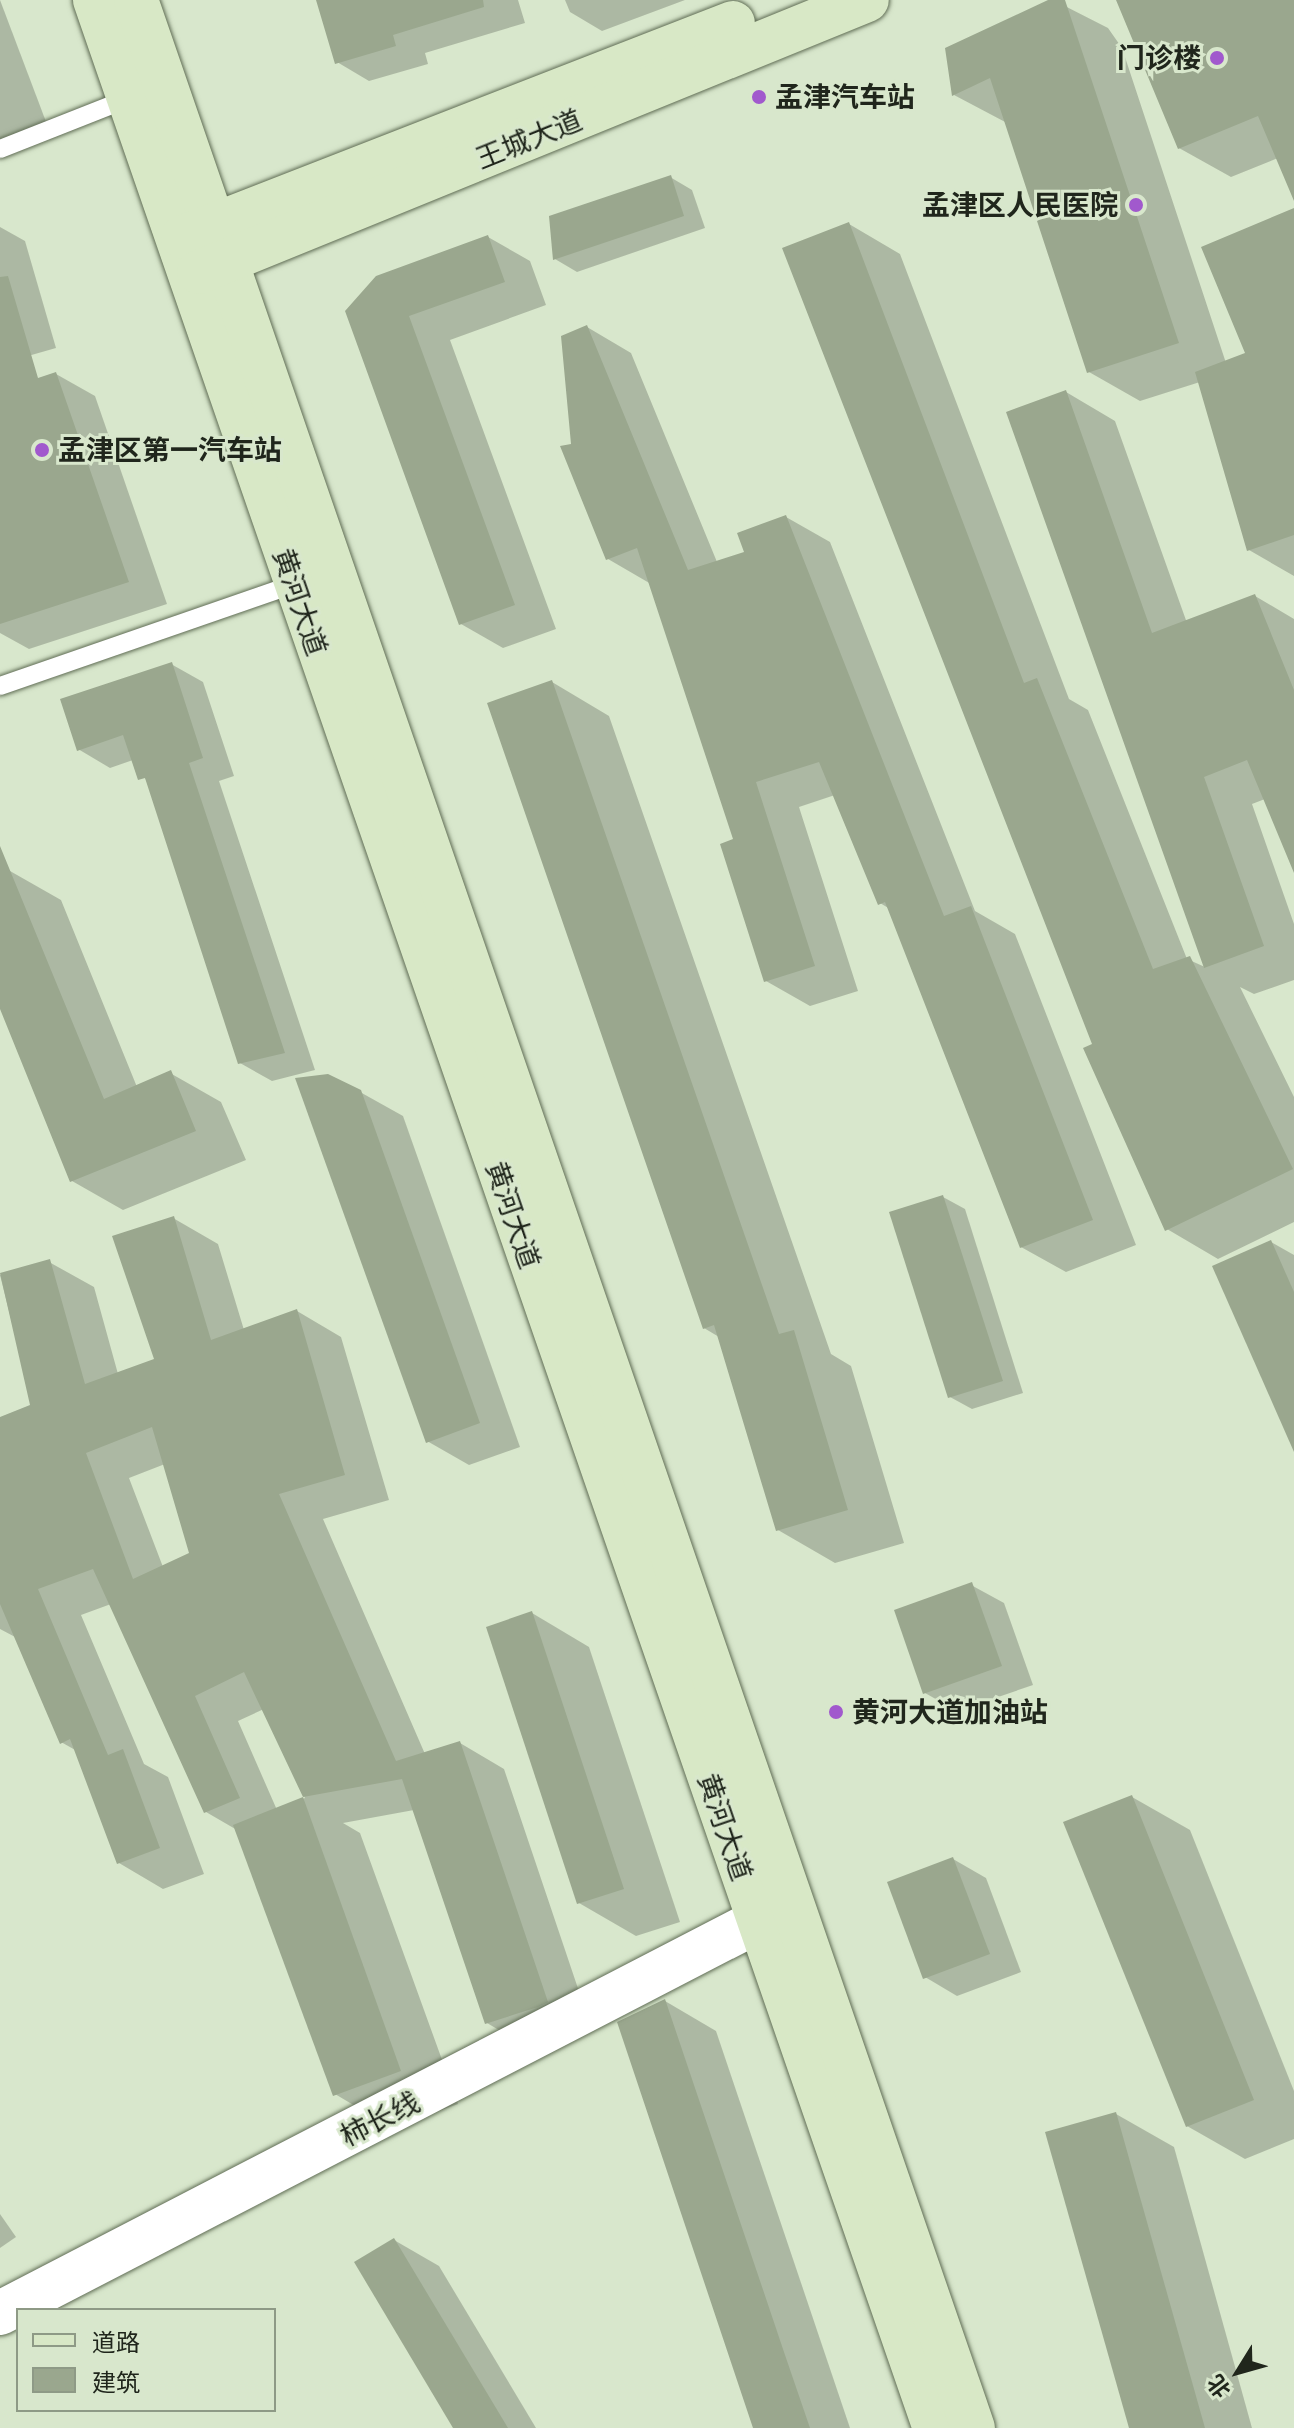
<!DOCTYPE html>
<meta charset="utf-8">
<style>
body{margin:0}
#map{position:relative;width:1294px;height:2428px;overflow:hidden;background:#d8e7cc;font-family:"Public Sans","Noto Sans SC",sans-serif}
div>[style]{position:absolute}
.shadow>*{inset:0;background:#0003}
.building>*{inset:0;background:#9aa78e}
.roads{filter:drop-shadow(0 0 2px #606d55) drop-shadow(0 0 2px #606d55)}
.service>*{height:18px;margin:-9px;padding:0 9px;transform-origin:9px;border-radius:9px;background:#fff}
.tertiary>*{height:44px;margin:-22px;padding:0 22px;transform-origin:22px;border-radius:22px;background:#fff}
.secondary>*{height:44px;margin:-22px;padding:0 22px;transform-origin:22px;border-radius:22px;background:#d8e8c6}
.dots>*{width:22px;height:22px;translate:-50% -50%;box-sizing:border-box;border:4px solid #d8e7cc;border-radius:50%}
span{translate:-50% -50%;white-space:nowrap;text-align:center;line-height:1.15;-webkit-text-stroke:6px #d8e7cc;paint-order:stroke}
.poi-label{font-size:28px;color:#20261c;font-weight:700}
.right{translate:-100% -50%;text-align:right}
.left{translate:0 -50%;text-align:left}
.street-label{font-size:28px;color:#20261c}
.legend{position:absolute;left:16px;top:2308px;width:260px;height:104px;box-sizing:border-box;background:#d8e7cc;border:2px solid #8e9a86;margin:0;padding:10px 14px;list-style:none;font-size:24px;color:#20261c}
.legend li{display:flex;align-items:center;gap:16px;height:40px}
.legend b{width:40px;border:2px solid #8e9a86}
.north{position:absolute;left:1198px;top:2332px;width:80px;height:80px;-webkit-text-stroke:6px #d8e7cc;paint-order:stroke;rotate:233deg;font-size:22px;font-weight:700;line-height:32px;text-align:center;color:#20261c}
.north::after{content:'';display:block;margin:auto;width:28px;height:36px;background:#20261c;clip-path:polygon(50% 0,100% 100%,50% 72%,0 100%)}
</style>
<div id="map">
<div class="shadow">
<div style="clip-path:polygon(0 0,48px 127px,0 144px)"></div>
<div style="clip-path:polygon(318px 0,518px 0,525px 23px,425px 53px,428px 64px,369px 81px,337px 62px)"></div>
<div style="clip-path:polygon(565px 0,685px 0,602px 31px,570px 12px)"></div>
<div style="clip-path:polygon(1053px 0,1108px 28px,1122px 48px,1226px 363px,1247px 355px,1294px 211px,1294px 576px,1249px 550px,1200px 382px,1140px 401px,1089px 372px,1007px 123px,954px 95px)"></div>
<div style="clip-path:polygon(1118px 0,1294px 0,1294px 197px,1278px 158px,1231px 177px,1179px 148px)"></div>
<div style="clip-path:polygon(670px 177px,692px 190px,705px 228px,577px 272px,555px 259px)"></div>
<div style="clip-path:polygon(849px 224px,900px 254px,1069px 699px,1088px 710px,1187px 959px,1205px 967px,1066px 392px,1115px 421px,1187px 623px,1255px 596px,1294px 619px,1294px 870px,1265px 799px,1252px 804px,1294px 924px,1294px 980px,1254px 994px,1240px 987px,1294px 1097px,1294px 1222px,1218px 1259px,1167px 1229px,1095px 1045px)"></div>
<div style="clip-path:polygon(0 227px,25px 241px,56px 348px,0 364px)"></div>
<div style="clip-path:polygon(488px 237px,530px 261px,546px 305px,450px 340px,556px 629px,503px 648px,461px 624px,347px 312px)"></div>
<div style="clip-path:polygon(587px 327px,631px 353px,717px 562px,747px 553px,786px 517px,830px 542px,975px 911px,1015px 934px,1136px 1245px,1066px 1272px,1021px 1247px,890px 909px,880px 903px,835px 795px,799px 807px,858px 991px,810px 1006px,766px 981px,736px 840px,651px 584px,608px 559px,573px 446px)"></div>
<div style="clip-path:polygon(56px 374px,95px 396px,167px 604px,29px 649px,0 633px,0 394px)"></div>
<div style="clip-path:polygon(171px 664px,203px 682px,234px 776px,219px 781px,315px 1070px,272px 1081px,240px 1063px,149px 784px,133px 760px,110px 768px,78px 749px)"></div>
<div style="clip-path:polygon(552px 682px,609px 716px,831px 1354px,851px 1366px,904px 1543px,835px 1563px,778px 1530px,719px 1337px,704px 1328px)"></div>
<div style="clip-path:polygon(10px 871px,61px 900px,137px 1087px,170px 1073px,221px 1102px,246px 1160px,123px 1210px,72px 1181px,0 1003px,0 875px)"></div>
<div style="clip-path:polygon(360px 1092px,403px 1116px,520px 1447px,469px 1465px,427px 1441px)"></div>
<div style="clip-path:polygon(943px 1197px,965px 1209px,1023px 1393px,972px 1409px,950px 1397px)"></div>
<div style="clip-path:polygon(evenodd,173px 1218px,218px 1244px,244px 1330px,297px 1311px,341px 1337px,389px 1500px,323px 1519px,425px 1754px,460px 1743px,504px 1769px,591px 2027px,531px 2049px,487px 2023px,414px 1810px,343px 1823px,360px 1833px,458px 2104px,392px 2128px,335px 2094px,237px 1830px,206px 1812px,111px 1604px,81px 1615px,144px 1764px,168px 1777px,204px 1874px,163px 1889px,119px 1863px,77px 1751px,61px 1742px,17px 1638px,0 1629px,0 1419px,33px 1407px,0 1275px,49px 1262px,94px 1287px,118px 1374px,157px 1360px,173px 1218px,165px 1464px,191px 1554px,163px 1567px,129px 1478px,165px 1464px,173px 1218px,264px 1709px,305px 1798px,277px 1810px,238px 1721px,264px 1709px)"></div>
<div style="clip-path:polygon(1271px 1242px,1294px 1255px,1294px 1447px)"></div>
<div style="clip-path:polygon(971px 1585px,1004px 1603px,1033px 1685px,957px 1711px,925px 1693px)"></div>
<div style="clip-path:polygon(532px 1613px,589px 1647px,680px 1922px,636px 1936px,579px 1903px)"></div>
<div style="clip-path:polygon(1132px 1797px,1190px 1830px,1294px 2091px,1294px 2139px,1245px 2159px,1187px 2126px)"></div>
<div style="clip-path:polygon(953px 1859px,986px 1878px,1021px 1972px,957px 1996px,925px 1977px)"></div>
<div style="clip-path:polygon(665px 2001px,716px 2031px,850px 2428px,755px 2428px)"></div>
<div style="clip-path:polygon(1116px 2114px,1174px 2147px,1252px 2428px,1131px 2428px)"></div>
<div style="clip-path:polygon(0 2214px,16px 2237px,0 2248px)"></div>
<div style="clip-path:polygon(394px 2240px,439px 2266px,536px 2428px,457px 2428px)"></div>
</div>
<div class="building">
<div style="clip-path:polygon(316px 0,483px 0,484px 7px,393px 35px,396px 46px,335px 64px)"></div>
<div style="clip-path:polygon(1048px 0,1065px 0,1179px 343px,1087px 373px,990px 78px,952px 96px,945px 48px)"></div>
<div style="clip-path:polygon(1116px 0,1294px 0,1294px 201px,1258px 116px,1178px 149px)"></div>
<div style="clip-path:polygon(671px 175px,684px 216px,553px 260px,549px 216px)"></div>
<div style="clip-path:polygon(1294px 208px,1294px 535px,1247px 551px,1195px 372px,1245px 353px,1201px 247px)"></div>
<div style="clip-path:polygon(849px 222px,1024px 683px,1037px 678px,1153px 969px,1190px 956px,1293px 1169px,1165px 1231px,1083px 1048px,1092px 1044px,782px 248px)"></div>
<div style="clip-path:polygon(488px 235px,505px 282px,409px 316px,515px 605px,459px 625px,345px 311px,376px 276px)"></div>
<div style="clip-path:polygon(8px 276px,38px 378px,56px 372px,129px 582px,0 624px,0 277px)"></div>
<div style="clip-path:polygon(587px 325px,688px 570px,744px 552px,737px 533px,786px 515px,944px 916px,971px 906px,1093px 1220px,1020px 1248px,885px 902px,878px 905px,819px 762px,756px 782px,815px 966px,764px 982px,720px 844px,733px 839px,637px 548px,606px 560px,560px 446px,571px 444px,561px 336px)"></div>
<div style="clip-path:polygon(1066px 390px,1152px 633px,1255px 594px,1294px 690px,1294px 873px,1247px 760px,1204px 777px,1264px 946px,1204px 968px,1006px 412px)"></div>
<div style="clip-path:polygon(172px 662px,203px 758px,189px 763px,285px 1053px,238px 1064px,145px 778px,138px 780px,123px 735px,77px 751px,60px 699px)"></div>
<div style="clip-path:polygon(552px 680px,779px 1334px,794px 1330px,848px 1510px,776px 1531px,714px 1325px,703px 1329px,487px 703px)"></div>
<div style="clip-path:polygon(0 846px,104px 1099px,171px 1070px,196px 1131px,70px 1182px,0 1009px)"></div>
<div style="clip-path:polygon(328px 1074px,361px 1090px,480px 1423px,426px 1443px,295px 1078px)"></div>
<div style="clip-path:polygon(943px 1195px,1003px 1381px,948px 1398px,889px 1212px)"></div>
<div style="clip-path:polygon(evenodd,174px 1216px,211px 1340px,297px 1309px,345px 1475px,279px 1494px,396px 1761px,460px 1741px,548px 2002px,538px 2007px,485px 2024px,402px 1779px,303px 1797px,244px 1672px,195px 1696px,240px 1798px,204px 1813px,93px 1569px,38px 1589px,108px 1755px,123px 1749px,160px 1848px,117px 1864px,70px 1739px,60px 1744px,0 1604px,0 1417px,30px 1405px,0 1273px,50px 1259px,85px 1384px,154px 1359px,112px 1236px,174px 1216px,152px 1427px,189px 1553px,133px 1579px,86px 1453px,152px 1427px)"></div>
<div style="clip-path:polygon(1271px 1240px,1294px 1292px,1294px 1452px,1212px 1266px)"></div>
<div style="clip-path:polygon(972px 1582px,1002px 1666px,923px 1694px,894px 1610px)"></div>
<div style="clip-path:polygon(532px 1611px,624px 1889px,577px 1904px,486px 1627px)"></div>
<div style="clip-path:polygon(1132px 1795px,1254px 2100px,1186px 2127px,1063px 1822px)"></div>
<div style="clip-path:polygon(303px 1797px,401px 2071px,333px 2096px,233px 1825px)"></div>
<div style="clip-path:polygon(953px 1857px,990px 1954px,923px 1979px,887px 1882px)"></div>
<div style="clip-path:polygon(665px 1999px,785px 2355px,810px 2428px,753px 2428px,617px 2022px)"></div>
<div style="clip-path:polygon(1116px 2112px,1205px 2428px,1129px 2428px,1045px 2132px)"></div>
<div style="clip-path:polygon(394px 2238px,508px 2428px,453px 2428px,354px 2262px)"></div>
</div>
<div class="roads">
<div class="service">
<div style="left:0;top:149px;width:142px;rotate:-21.5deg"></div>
<div style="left:0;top:686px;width:318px;rotate:-19.1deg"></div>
</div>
<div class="tertiary">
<div style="left:0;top:2313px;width:853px;rotate:-27.35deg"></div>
</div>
<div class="secondary">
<div style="left:95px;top:0;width:2569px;rotate:70.92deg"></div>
<div style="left:136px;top:0;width:2568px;rotate:70.98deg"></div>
<div style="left:183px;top:237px;width:590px;rotate:-21.26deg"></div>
<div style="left:199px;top:272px;width:721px;rotate:-22.16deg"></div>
</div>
</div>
<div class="dots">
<div style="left:1217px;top:58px;background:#a159cd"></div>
<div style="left:759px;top:97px;background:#a159cd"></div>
<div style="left:1136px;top:205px;background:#a159cd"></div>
<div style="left:42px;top:450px;background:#a159cd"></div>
<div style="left:836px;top:1712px;background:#a159cd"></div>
</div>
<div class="poi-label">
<span class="right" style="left:1201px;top:58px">门诊楼</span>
<span class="left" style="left:775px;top:97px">孟津汽车站</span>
<span class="right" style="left:1118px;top:205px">孟津区人民医院</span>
<span class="left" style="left:58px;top:450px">孟津区第一汽车站</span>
<span class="left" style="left:852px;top:1712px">黄河大道加油站</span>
</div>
<div class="street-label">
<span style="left:529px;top:139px;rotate:-22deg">王城大道</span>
<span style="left:300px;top:602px;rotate:71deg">黄河大道</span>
<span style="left:513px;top:1215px;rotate:71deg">黄河大道</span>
<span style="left:725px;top:1827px;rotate:71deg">黄河大道</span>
<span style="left:380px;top:2119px;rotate:-27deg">柿长线</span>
</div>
<ul class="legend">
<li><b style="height:10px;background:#d8e8c6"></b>道路</li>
<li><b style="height:22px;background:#9aa78e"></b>建筑</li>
</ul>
<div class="north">北</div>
</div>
